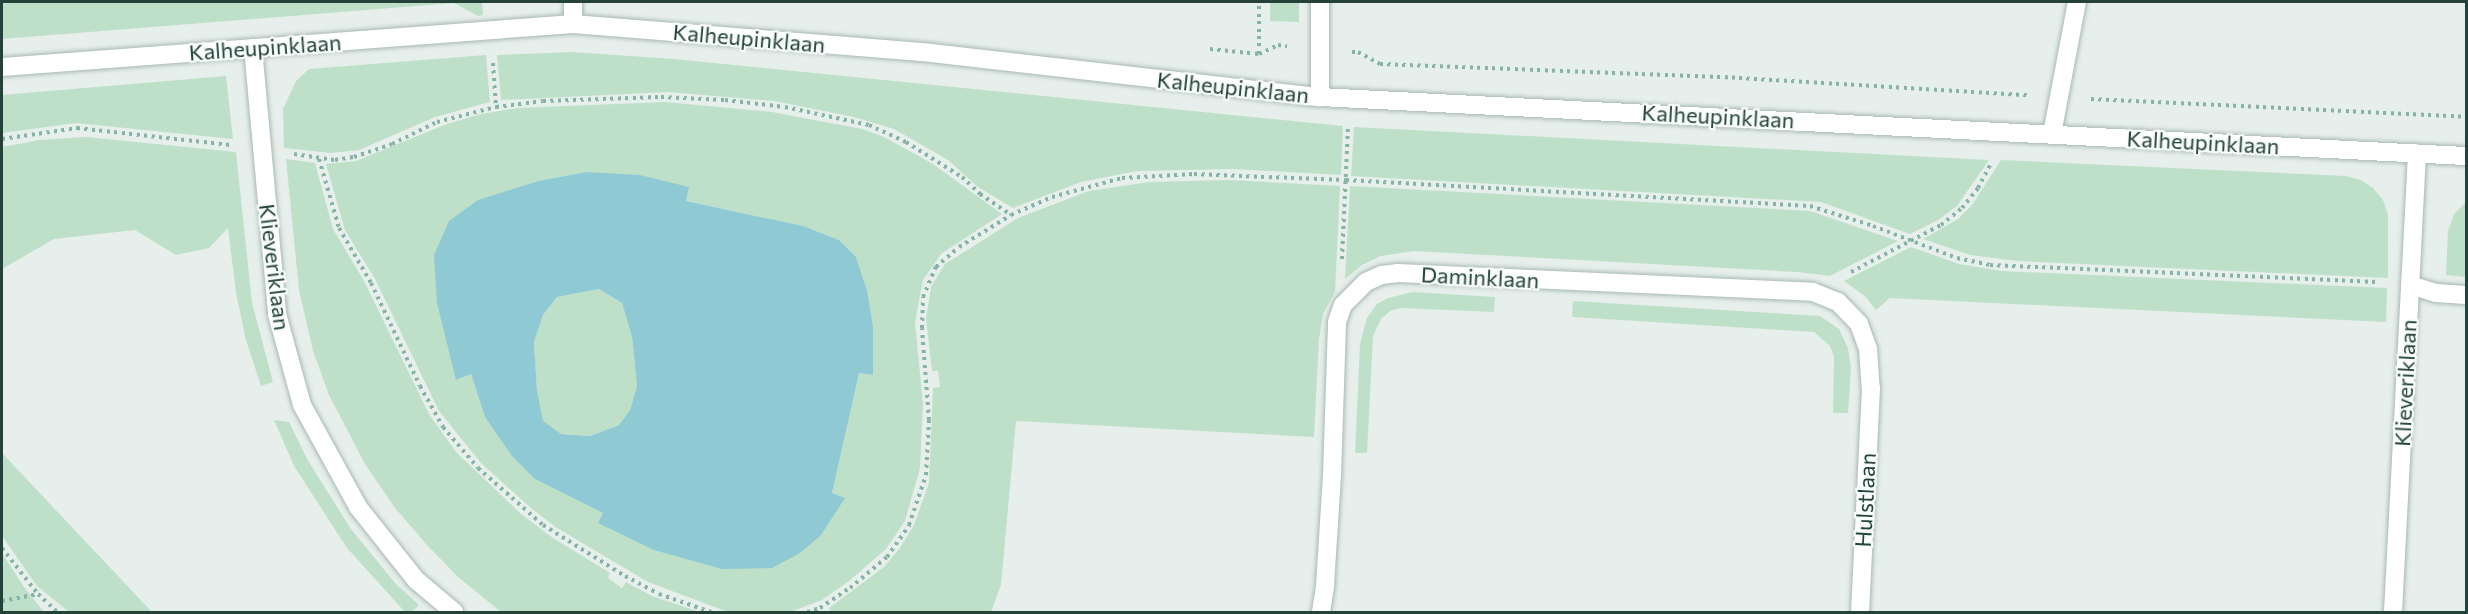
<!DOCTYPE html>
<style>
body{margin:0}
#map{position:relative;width:2468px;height:614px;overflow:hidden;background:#e6efeb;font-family:Commissioner,sans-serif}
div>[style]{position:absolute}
.green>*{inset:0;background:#bfe0c8}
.water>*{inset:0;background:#8ec9d4}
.path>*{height:4px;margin-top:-2px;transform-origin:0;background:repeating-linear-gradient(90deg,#86b3a5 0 3px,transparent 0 7.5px)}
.roads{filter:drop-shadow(0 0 2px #a8b8b2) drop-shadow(0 0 2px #a8b8b2)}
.lane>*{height:18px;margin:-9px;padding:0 9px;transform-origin:9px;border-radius:9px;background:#fff}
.street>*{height:18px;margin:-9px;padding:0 9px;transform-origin:9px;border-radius:9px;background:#fff}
.secondary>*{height:18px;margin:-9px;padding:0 9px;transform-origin:9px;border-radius:9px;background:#fff}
span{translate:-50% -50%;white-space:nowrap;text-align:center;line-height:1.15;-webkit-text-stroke:4.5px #f7fbf9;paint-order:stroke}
.street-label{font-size:22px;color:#24423a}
.frame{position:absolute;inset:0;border:3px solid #24423a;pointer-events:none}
</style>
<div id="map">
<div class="green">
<div style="clip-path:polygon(18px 2px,482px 2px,483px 15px,478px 16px,454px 3px,2px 39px,2px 3px)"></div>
<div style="clip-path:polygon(1270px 2px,1299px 2px,1299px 22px,1270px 21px)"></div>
<div style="clip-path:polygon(572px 52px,674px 59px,1343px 126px,1341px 175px,1232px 169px,1137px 171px,1081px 182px,1013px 208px,978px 187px,948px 160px,894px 129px,854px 117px,774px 101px,668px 92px,501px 100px,497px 55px)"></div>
<div style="clip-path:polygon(486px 55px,490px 102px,435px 117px,359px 150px,331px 153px,284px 148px,283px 109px,296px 81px,309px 69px)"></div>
<div style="clip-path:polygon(226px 76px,233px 139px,76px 123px,2px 133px,2px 95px)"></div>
<div style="clip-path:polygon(evenodd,665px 102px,772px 112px,862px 129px,884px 137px,933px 164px,1002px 214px,941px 254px,923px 280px,915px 322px,923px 404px,920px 468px,905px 521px,886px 549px,849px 581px,822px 600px,790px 612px,728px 612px,648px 582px,557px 528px,532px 509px,481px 463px,439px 411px,375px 279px,345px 230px,326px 164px,356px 161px,447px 124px,481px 114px,518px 108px,665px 102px,586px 172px,688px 187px,686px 201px,802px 226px,839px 240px,856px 257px,867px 290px,873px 326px,873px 375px,859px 372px,832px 493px,844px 498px,598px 523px,603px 513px,535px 479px,485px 417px,471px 374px,456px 380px,478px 200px,538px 181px,586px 172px)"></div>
<div style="clip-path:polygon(1354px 127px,1989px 160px,1957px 206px,1938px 220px,1910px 234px,1821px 202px,1351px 176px)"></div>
<div style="clip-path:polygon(86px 137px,236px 152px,252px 303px,273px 382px,261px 386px,246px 340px,236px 293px,228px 228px,209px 248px,176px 255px,135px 230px,54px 239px,2px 269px,2px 147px,40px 140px)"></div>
<div style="clip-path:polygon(286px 159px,315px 163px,333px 229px,364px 281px,429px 414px,456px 452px,521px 514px,553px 538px,610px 573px,608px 578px,622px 588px,626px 582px,652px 596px,700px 612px,501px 612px,458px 577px,427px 545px,395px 508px,365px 464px,329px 395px,313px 351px,299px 290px)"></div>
<div style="clip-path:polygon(2001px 160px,2346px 176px,2361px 180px,2373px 188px,2383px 200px,2388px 215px,2388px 278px,2018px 261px,1970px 255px,1923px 239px,1958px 219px,1972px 205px)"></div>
<div style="clip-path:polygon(1229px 180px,1340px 186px,1335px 292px,1323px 314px,1319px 339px,1314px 437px,1016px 421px,1001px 585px,991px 612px,830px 612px,829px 608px,884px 567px,900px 548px,914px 525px,929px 483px,933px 388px,940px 387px,938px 371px,932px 371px,926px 319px,931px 287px,945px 264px,1018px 218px,1089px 191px,1149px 182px)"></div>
<div style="clip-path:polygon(1350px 186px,1810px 211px,1898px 241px,1830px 276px,1798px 272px,1414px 251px,1381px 256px,1362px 265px,1345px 279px)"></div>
<div style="clip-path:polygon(2466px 202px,2466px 277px,2446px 275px,2448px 231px,2454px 214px)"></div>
<div style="clip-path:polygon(1911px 247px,1959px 264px,2002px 271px,2387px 288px,2386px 322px,1890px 298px,1876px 310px,1866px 297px,1844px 281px)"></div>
<div style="clip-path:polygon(599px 289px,622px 303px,632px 337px,637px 386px,630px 410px,619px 425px,590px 436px,561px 434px,543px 422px,537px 390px,534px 342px,543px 315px,557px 297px)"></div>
<div style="clip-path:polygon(1413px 292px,1495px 297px,1494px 312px,1400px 308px,1390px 311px,1381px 319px,1373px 336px,1367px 453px,1355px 453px,1360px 344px,1367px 318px,1377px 304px,1388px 298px)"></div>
<div style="clip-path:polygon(1573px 301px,1820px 316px,1839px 329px,1848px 348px,1851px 368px,1848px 413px,1833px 413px,1834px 357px,1830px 346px,1814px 332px,1572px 317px)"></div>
<div style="clip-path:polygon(274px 420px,289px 422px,307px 459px,351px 529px,395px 583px,419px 605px,412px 612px,405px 612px,347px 548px,294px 466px)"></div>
<div style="clip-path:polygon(2px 453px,152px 612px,69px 612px,37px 586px,2px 536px)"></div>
<div style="clip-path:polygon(2px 553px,24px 587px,44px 612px,2px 612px)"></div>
</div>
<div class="water">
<div style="clip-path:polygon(evenodd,586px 172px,640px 175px,689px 187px,686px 201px,803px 226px,839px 240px,856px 257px,867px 290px,873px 326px,873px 375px,859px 373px,832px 493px,845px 498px,821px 535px,800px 553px,772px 568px,722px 569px,654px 550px,598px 523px,603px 513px,535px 479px,512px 456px,485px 417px,471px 374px,456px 380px,437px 303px,434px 255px,449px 221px,478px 200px,538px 181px,586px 172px,599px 289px,622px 303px,632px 337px,637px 386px,630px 410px,619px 425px,590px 436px,561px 434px,543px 421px,537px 390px,534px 342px,543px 315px,557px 297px,599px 289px)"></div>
</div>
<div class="path">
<div style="left:1210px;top:49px;width:49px;rotate:5.8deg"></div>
<div style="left:1259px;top:54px;width:21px;rotate:-25deg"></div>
<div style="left:1278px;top:45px;width:9px;rotate:6deg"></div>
<div style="left:1352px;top:52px;width:6px"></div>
<div style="left:1358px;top:52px;width:25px;rotate:29deg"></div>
<div style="left:1380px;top:64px;width:359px;rotate:2.2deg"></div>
<div style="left:1739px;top:78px;width:289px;rotate:3.4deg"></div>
<div style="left:1259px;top:54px;width:52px;rotate:-90deg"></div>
<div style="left:493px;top:63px;width:44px;rotate:86.1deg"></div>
<div style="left:2091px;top:99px;width:375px;rotate:2.7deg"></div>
<div style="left:2px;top:139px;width:76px;rotate:-8.3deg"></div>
<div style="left:77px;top:128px;width:154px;rotate:6.3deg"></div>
<div style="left:294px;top:154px;width:41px;rotate:8.3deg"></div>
<div style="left:335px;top:160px;width:19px;rotate:-9deg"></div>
<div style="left:354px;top:157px;width:40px;rotate:-18.9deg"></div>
<div style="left:392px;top:144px;width:50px;rotate:-26.1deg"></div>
<div style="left:437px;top:122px;width:61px;rotate:-14.3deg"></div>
<div style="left:496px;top:107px;width:47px;rotate:-7.3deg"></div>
<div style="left:543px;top:101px;width:118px;rotate:-1.9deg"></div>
<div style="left:661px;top:97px;width:64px;rotate:2.7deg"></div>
<div style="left:725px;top:100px;width:60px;rotate:6.7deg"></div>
<div style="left:785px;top:107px;width:86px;rotate:12.1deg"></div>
<div style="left:869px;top:125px;width:41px;rotate:24.7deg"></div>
<div style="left:906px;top:142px;width:66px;rotate:32deg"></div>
<div style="left:962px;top:177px;width:25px;rotate:43deg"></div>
<div style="left:980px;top:194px;width:37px;rotate:34deg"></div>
<div style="left:1011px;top:215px;width:45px;rotate:-23.7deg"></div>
<div style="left:1052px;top:197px;width:73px;rotate:-15.2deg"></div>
<div style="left:1122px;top:178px;width:72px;rotate:-3.2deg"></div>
<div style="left:1194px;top:174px;width:152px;rotate:2.3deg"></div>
<div style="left:1346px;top:180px;width:465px;rotate:3.2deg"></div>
<div style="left:1810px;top:206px;width:66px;rotate:17.6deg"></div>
<div style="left:1873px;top:226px;width:90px;rotate:20.9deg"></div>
<div style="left:1957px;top:258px;width:34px;rotate:12deg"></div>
<div style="left:1990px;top:265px;width:387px;rotate:2.5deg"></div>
<div style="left:319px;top:159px;width:72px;rotate:73.8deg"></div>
<div style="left:339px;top:228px;width:64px;rotate:59.8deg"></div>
<div style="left:371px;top:283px;width:114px;rotate:64.6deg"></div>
<div style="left:420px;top:386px;width:47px;rotate:60.7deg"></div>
<div style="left:443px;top:427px;width:54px;rotate:49.5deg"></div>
<div style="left:478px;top:468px;width:86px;rotate:41.2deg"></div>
<div style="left:543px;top:525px;width:97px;rotate:31.9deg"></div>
<div style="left:625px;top:576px;width:38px;rotate:28deg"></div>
<div style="left:659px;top:594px;width:55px;rotate:19.1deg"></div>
<div style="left:1342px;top:259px;width:130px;rotate:-87.4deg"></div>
<div style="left:1851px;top:272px;width:102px;rotate:-27.6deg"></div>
<div style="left:1941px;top:225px;width:27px;rotate:-39deg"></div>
<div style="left:1962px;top:208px;width:26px;rotate:-51deg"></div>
<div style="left:1978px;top:188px;width:27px;rotate:-62deg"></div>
<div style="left:2px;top:548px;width:58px;rotate:52deg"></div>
<div style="left:38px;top:594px;width:26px;rotate:43deg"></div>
<div style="left:2px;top:601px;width:37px;rotate:-11deg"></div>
<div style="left:807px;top:612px;width:14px;rotate:-17deg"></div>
<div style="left:820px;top:608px;width:36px;rotate:-34deg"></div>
<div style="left:850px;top:588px;width:48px;rotate:-40deg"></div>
<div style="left:887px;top:557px;width:39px;rotate:-55deg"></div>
<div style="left:909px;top:525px;width:53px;rotate:-71.2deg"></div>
<div style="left:926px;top:475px;width:55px;rotate:-86.9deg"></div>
<div style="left:929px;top:420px;width:92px;rotate:-94.4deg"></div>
<div style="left:922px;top:328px;width:31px;rotate:-88deg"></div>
<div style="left:923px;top:297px;width:33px;rotate:-67deg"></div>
<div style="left:936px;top:267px;width:30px;rotate:-41deg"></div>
<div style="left:959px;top:247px;width:61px;rotate:-31.6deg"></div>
</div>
<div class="roads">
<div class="lane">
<div style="left:2410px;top:285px;width:27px;rotate:17deg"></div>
<div style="left:2436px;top:293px;width:30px;rotate:4deg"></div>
</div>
<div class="street">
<div style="left:573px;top:24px;width:22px;rotate:-90deg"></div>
<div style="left:253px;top:48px;width:267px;rotate:84.8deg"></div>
<div style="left:277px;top:314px;width:94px;rotate:74.6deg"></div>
<div style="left:302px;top:405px;width:116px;rotate:61.2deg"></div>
<div style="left:358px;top:507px;width:93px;rotate:51.5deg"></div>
<div style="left:416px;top:580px;width:50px;rotate:40.1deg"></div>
<div style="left:1320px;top:97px;width:95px;rotate:-90deg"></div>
<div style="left:2052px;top:134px;width:134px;rotate:-79.3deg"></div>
<div style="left:1321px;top:612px;width:26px;rotate:-81deg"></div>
<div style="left:1325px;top:586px;width:111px;rotate:-86.4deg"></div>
<div style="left:1332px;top:475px;width:153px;rotate:-88.1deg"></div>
<div style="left:1337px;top:322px;width:18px;rotate:-71deg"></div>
<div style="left:1343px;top:305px;width:33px;rotate:-45deg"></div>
<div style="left:1366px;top:282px;width:17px;rotate:-24deg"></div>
<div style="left:1382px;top:275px;width:16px;rotate:-7deg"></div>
<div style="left:1398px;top:273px;width:415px;rotate:2.6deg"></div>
<div style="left:1813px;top:292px;width:27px;rotate:22deg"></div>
<div style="left:1838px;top:302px;width:30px;rotate:46deg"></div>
<div style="left:1859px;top:324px;width:27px;rotate:70deg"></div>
<div style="left:1868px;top:349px;width:39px;rotate:86deg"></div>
<div style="left:1871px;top:388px;width:224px;rotate:92.8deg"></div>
<div style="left:2393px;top:612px;width:459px;rotate:-87deg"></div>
</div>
<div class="secondary">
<div style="left:2px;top:67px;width:573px;rotate:-4.31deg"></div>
<div style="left:573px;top:24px;width:359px;rotate:4.6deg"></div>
<div style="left:931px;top:53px;width:391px;rotate:6.5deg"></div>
<div style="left:1320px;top:97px;width:1148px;rotate:2.95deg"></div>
</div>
</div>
<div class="street-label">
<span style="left:749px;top:38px;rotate:5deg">Kalheupinklaan</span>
<span style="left:265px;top:47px;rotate:-4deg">Kalheupinklaan</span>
<span style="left:1233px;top:87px;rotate:6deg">Kalheupinklaan</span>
<span style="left:1718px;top:116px;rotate:3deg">Kalheupinklaan</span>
<span style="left:2203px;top:142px;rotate:3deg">Kalheupinklaan</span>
<span style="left:275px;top:267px;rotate:83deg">Klieveriklaan</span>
<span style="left:1480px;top:277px;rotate:3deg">Daminklaan</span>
<span style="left:2405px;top:383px;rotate:-87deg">Klieveriklaan</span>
<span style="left:1865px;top:500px;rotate:-87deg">Hulstlaan</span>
</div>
<div class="frame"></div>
</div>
